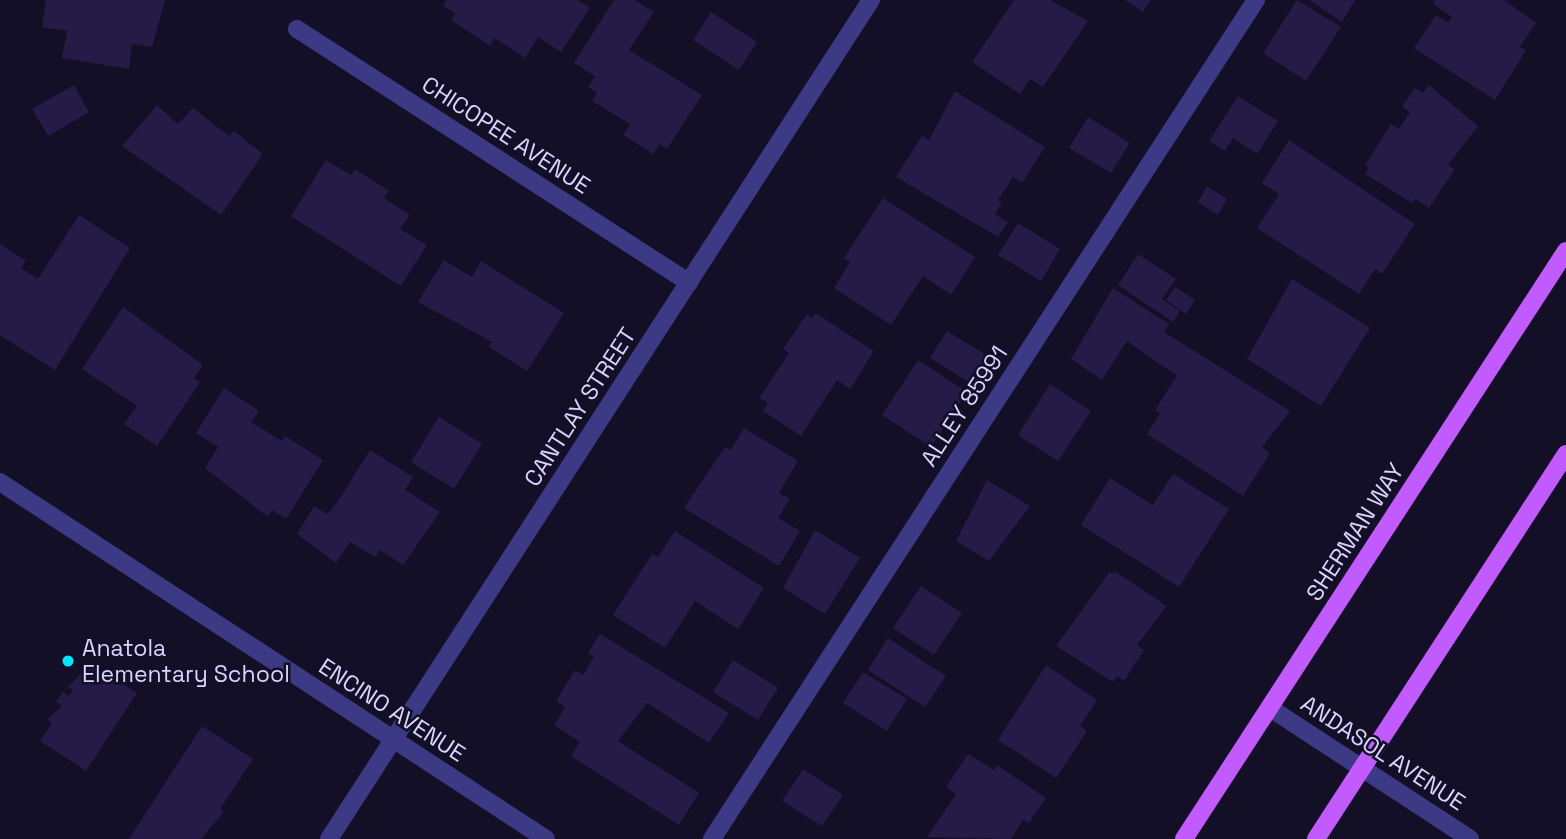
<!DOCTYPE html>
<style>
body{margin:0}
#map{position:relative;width:1566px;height:839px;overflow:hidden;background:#130f26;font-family:"Space Grotesk",sans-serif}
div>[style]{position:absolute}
.building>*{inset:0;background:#241b47}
.lane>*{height:18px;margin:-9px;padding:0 9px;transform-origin:9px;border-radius:9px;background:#3d3a85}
.street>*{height:18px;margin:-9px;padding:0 9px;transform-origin:9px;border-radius:9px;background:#3d3a85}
.primary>*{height:18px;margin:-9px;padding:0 9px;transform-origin:9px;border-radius:9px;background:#c25bff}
.dots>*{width:19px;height:19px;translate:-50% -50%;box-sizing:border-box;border:4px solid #130f26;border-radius:50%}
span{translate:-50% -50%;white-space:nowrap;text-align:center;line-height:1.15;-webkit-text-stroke:5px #130f26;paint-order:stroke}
.street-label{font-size:23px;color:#d9d4ff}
.poi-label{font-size:23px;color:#d9d4ff}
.left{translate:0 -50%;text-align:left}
</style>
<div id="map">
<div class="building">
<div style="clip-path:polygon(46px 0,165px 0,152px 47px,132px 44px,129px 69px,62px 58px,67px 31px,42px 27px)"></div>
<div style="clip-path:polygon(447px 0,578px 0,590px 8px,561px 52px,538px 37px,525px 58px,495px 38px,490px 46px,451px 20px,455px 13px,443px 6px)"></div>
<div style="clip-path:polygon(614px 0,635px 0,654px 12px,629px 50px,702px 95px,667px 149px,660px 144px,653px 154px,623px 135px,630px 124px,592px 101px,597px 93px,588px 87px,595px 76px,574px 63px)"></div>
<div style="clip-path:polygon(1014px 0,1050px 0,1088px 21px,1043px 87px,1030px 79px,1020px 94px,972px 62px)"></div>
<div style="clip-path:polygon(1125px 0,1151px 0,1143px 12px)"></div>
<div style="clip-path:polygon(1297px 0,1341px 27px,1306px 81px,1263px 53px)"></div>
<div style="clip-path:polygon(1309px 0,1355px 0,1342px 22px)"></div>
<div style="clip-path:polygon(1435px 0,1504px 0,1536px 23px,1520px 47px,1526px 50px,1495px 100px,1414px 48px,1436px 15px,1448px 23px,1452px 17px,1433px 4px)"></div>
<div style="clip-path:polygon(711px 12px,757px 42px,739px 70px,693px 40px)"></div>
<div style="clip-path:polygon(74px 85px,89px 112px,48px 136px,32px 109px)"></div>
<div style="clip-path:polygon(1429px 85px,1478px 126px,1448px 165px,1455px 169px,1429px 208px,1415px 199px,1412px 203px,1365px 174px,1369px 168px,1365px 165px,1391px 124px,1399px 129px,1410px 112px,1402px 107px,1415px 88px,1423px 93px)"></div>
<div style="clip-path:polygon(955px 91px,1045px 147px,1022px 183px,1013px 177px,998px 200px,1002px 202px,995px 214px,1008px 222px,998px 237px,896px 177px,922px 136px,929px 140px)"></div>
<div style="clip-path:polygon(1238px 96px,1278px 121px,1257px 154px,1233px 138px,1225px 151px,1209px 141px)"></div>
<div style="clip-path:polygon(157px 105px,178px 124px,193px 108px,229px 136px,234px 131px,263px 154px,221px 215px,122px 146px)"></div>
<div style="clip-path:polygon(1088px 117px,1130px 143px,1111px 173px,1069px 148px)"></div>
<div style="clip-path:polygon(1289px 140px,1415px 224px,1382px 274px,1375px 269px,1359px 294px,1257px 228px,1279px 194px,1262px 183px)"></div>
<div style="clip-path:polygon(326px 160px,351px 175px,355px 169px,389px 191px,384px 198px,410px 215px,400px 229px,427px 245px,401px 286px,291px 216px)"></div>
<div style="clip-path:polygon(1207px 186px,1227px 199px,1218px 215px,1198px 202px)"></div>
<div style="clip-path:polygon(883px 198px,975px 257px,951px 295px,923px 276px,891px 325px,834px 288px,850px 262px,844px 258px)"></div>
<div style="clip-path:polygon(79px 215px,130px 248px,55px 370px,0 335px,0 244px,26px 261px,21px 268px,38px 279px)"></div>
<div style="clip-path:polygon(1018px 223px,1060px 249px,1041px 281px,998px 255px)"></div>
<div style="clip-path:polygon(1138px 254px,1176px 279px,1162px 299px,1180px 311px,1173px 322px,1118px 285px)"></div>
<div style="clip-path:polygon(444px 260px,472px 277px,481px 261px,564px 313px,527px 371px,489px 347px,492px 342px,418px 302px)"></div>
<div style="clip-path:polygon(1292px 279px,1370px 328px,1321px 406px,1247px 359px)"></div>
<div style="clip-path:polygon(1175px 287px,1195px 300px,1186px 314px,1166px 300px)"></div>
<div style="clip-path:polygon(1113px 288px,1169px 324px,1164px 332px,1290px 411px,1262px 447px,1270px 453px,1243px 496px,1147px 434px,1160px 413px,1155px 410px,1177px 376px,1127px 341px,1102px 380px,1071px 359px)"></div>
<div style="clip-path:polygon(123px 307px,203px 365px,194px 378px,200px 382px,157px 446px,124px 424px,137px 406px,82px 369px)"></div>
<div style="clip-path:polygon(815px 313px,874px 351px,850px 389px,837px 380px,801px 436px,763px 411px,768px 403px,759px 398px,789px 353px,783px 349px,807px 314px,812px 318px)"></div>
<div style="clip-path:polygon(947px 331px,991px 358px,975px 386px,930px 358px)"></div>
<div style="clip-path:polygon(918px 360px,967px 392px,931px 447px,882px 415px)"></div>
<div style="clip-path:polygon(1050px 384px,1091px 411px,1058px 461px,1018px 435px)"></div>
<div style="clip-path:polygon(224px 388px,259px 411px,251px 422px,282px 441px,285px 436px,323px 460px,286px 519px,272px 510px,268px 517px,205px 468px,218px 447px,196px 433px)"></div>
<div style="clip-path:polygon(439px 417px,482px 444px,454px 489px,411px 462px)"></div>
<div style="clip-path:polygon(744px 428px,798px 461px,779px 493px,790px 499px,778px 518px,800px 531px,779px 566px,684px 508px,725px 447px,731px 450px)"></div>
<div style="clip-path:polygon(370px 450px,413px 477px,405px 490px,440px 512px,403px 565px,380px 550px,375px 557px,350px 542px,336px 563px,297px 534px,314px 506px,327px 514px,336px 504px)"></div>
<div style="clip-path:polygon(1173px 474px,1229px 509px,1179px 587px,1081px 525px,1110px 478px,1153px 505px)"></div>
<div style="clip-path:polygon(987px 480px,1030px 506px,989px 561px,956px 541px)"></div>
<div style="clip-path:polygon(815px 530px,860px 558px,825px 614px,783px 588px)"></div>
<div style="clip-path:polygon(675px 531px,764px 588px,738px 629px,695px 601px,665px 648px,613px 615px,652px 554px,658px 557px)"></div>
<div style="clip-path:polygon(1116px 572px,1167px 606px,1137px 645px,1144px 650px,1124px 681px,1117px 676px,1113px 682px,1056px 646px,1109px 573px)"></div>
<div style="clip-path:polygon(921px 586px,962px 613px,934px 655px,893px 628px)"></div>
<div style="clip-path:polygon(600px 634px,729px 713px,709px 743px,647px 703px,618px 741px,699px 793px,679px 825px,571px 756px,580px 742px,554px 725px,565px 707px,556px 701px,575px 670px,583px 675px,594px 657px,588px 653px)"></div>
<div style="clip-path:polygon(888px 638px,946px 676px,925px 707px,868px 670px)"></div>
<div style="clip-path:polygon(733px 660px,778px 688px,758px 720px,713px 692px)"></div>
<div style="clip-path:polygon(91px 663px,137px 693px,86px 771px,40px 741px,52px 723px,47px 720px,62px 706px,56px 702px,63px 692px,69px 696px,73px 690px,68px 687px)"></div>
<div style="clip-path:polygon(1046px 665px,1097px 700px,1080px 726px,1087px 731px,1056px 778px,998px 740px)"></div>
<div style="clip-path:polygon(863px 672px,907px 699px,887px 731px,843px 703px)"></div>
<div style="clip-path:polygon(202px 726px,253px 759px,220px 809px,224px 812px,201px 839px,129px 839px)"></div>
<div style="clip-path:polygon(968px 754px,994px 770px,997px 765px,1046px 798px,1029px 823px,1023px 820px,1011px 839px,927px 837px,956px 794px,946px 787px)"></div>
<div style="clip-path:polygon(803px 769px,843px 795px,822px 826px,782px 801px)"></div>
</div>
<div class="lane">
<div style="left:712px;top:839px;width:1000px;rotate:-57.04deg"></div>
</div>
<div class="street">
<div style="left:297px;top:29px;width:467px;rotate:32.9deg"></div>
<div style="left:0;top:482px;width:652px;rotate:33.18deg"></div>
<div style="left:1270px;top:708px;width:239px;rotate:33.2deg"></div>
<div style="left:329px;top:839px;width:999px;rotate:-57.14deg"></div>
</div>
<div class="primary">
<div style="left:1184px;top:839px;width:701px;rotate:-56.99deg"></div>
<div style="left:1316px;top:839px;width:459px;rotate:-57deg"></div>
</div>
<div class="dots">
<div style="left:68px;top:661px;background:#00e5ff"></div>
</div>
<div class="street-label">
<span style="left:506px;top:135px;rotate:33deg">CHICOPEE AVENUE</span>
<span style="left:964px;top:406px;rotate:-57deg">ALLEY 85991</span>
<span style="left:580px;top:407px;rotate:-57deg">CANTLAY STREET</span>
<span style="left:1355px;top:532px;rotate:-57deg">SHERMAN WAY</span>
<span style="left:392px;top:710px;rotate:33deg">ENCINO AVENUE</span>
<span style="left:1383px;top:753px;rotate:33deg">ANDASOL AVENUE</span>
</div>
<div class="poi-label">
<span class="left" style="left:82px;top:661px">Anatola<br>Elementary School</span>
</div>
</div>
